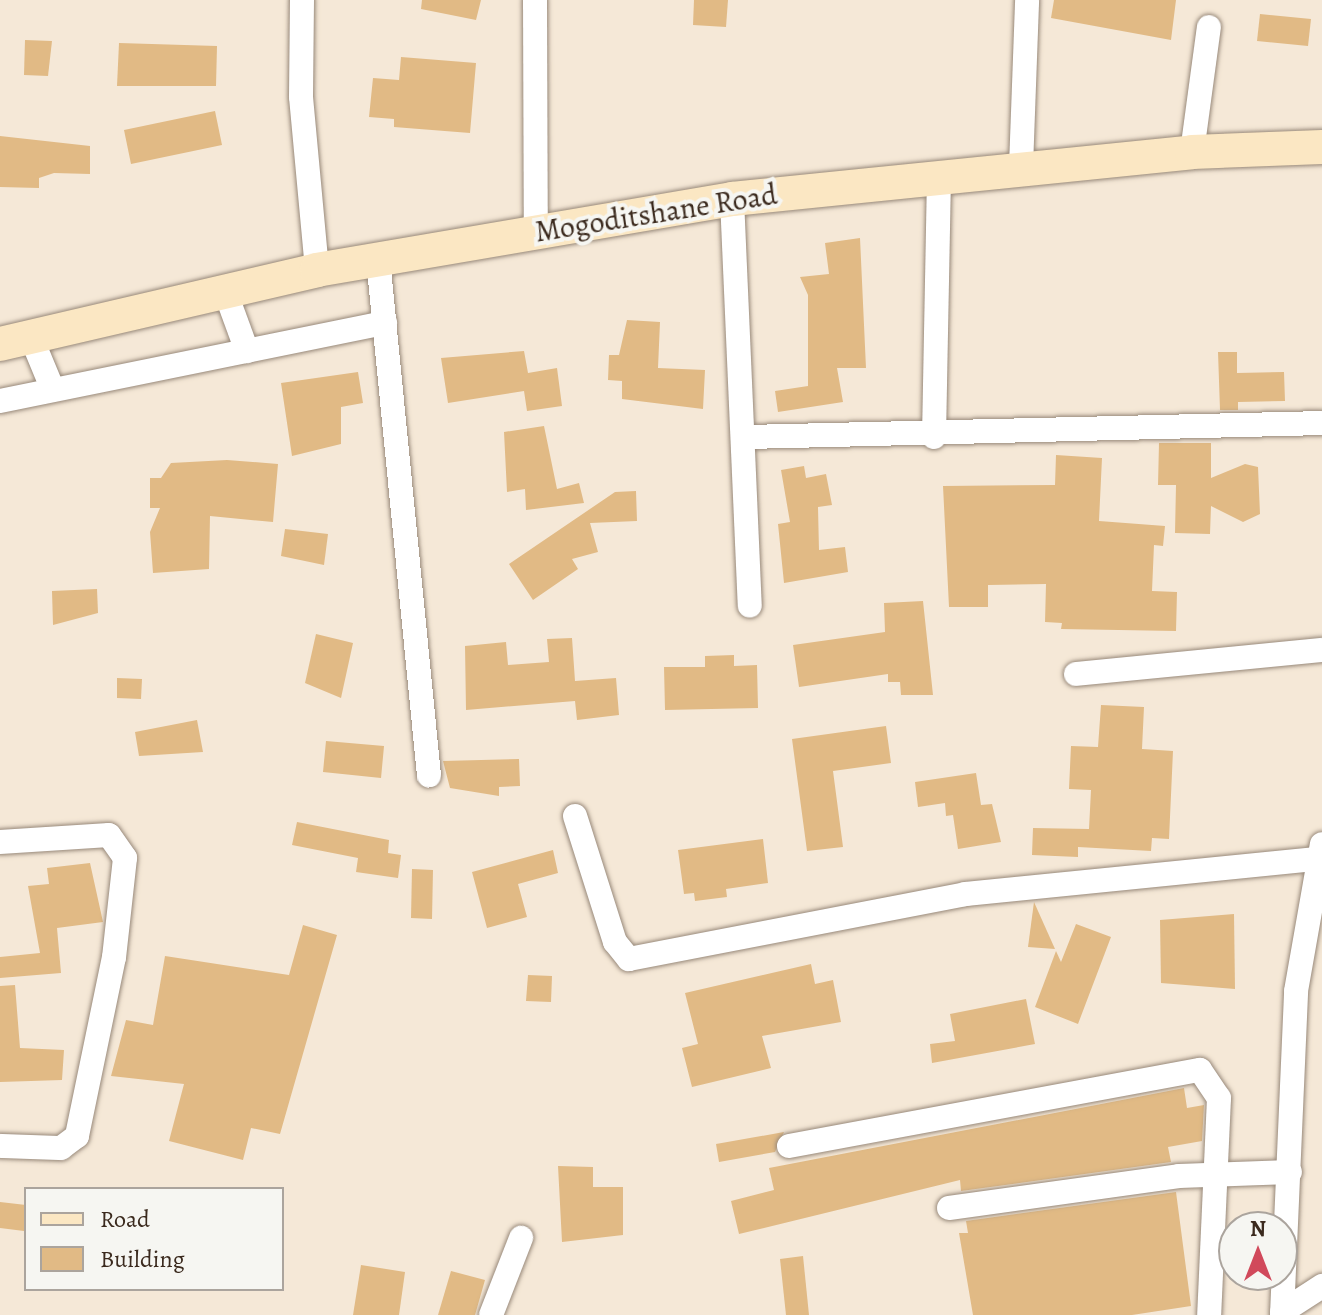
<!DOCTYPE html>
<style>
body{margin:0}
#map{position:relative;width:1322px;height:1315px;overflow:hidden;background:#f5e8d7;font-family:Alegreya,serif}
div>[style]{position:absolute}
.building>*{inset:0;background:#e1ba85}
.roads{filter:drop-shadow(0 0 2px #98897a) drop-shadow(0 0 2px #98897a)}
.street>*{height:24px;margin:-12px;padding:0 12px;transform-origin:12px;border-radius:12px;background:#fff}
.secondary>*{height:34px;margin:-17px;padding:0 17px;transform-origin:17px;border-radius:17px;background:#fbe7c3}
span{translate:-50% -50%;white-space:nowrap;text-align:center;line-height:1.15;-webkit-text-stroke:8px #f6f6f2;paint-order:stroke}
.street-label{font-size:30px;color:#3b2a1e}
.legend{position:absolute;left:24px;top:1187px;width:260px;height:104px;box-sizing:border-box;background:#f6f6f2;border:2px solid #aba49d;margin:0;padding:10px 14px;list-style:none;font-size:24px;color:#3b2a1e}
.legend li{display:flex;align-items:center;gap:16px;height:40px}
.legend b{width:40px;border:2px solid #aba49d}
.north{position:absolute;left:1218px;top:1211px;width:80px;height:80px;box-sizing:border-box;background:#f6f6f2;border:2px solid #aba49d;border-radius:50%;rotate:0deg;font-size:22px;font-weight:700;line-height:32px;text-align:center;color:#3b2a1e}
.north::after{content:'';display:block;margin:auto;width:28px;height:36px;background:#d1495b;clip-path:polygon(50% 0,100% 100%,50% 72%,0 100%)}
</style>
<div id="map">
<div class="building">
<div style="clip-path:polygon(422px 0,481px 0,476px 20px,421px 9px)"></div>
<div style="clip-path:polygon(694px 0,728px 0,726px 27px,693px 25px)"></div>
<div style="clip-path:polygon(1054px 0,1176px 0,1171px 40px,1051px 18px)"></div>
<div style="clip-path:polygon(1260px 14px,1311px 19px,1308px 46px,1257px 41px)"></div>
<div style="clip-path:polygon(25px 40px,52px 41px,48px 76px,24px 75px)"></div>
<div style="clip-path:polygon(119px 43px,217px 46px,216px 86px,117px 86px)"></div>
<div style="clip-path:polygon(401px 57px,476px 63px,470px 133px,394px 127px,394px 119px,369px 117px,373px 78px,399px 80px)"></div>
<div style="clip-path:polygon(215px 111px,222px 145px,131px 164px,124px 130px)"></div>
<div style="clip-path:polygon(0 136px,90px 146px,90px 174px,54px 173px,39px 178px,39px 188px,0 187px)"></div>
<div style="clip-path:polygon(860px 238px,866px 368px,837px 368px,843px 402px,778px 412px,775px 391px,808px 386px,808px 295px,800px 277px,829px 274px,825px 243px)"></div>
<div style="clip-path:polygon(627px 320px,660px 322px,658px 368px,705px 370px,703px 409px,622px 399px,622px 381px,608px 380px,609px 355px,619px 355px)"></div>
<div style="clip-path:polygon(524px 351px,528px 373px,557px 368px,562px 406px,527px 411px,524px 391px,448px 403px,441px 358px)"></div>
<div style="clip-path:polygon(1218px 352px,1237px 352px,1237px 373px,1284px 372px,1285px 401px,1238px 402px,1238px 410px,1220px 410px)"></div>
<div style="clip-path:polygon(358px 372px,363px 403px,341px 407px,341px 444px,292px 456px,281px 383px)"></div>
<div style="clip-path:polygon(544px 426px,557px 489px,579px 483px,584px 503px,526px 510px,525px 489px,507px 492px,504px 432px)"></div>
<div style="clip-path:polygon(1159px 443px,1211px 443px,1211px 478px,1245px 464px,1258px 467px,1260px 514px,1243px 522px,1211px 506px,1210px 534px,1175px 533px,1176px 485px,1158px 485px)"></div>
<div style="clip-path:polygon(1056px 455px,1102px 458px,1099px 521px,1165px 526px,1163px 546px,1154px 545px,1152px 591px,1177px 592px,1176px 631px,1061px 629px,1062px 623px,1045px 622px,1046px 584px,988px 585px,988px 607px,949px 607px,943px 486px,1055px 485px)"></div>
<div style="clip-path:polygon(227px 460px,278px 464px,273px 522px,210px 516px,209px 569px,153px 573px,150px 532px,160px 508px,150px 508px,150px 478px,161px 478px,171px 463px)"></div>
<div style="clip-path:polygon(804px 466px,806px 478px,826px 474px,832px 505px,818px 507px,819px 550px,845px 547px,848px 572px,784px 583px,778px 524px,790px 522px,781px 470px)"></div>
<div style="clip-path:polygon(636px 491px,637px 521px,590px 523px,598px 552px,572px 559px,578px 569px,533px 600px,509px 564px,615px 492px)"></div>
<div style="clip-path:polygon(285px 529px,328px 534px,324px 565px,281px 556px)"></div>
<div style="clip-path:polygon(97px 589px,98px 613px,53px 625px,52px 591px)"></div>
<div style="clip-path:polygon(923px 601px,933px 695px,901px 695px,900px 682px,888px 682px,888px 674px,799px 687px,793px 645px,885px 632px,884px 603px)"></div>
<div style="clip-path:polygon(316px 634px,353px 643px,341px 698px,305px 683px)"></div>
<div style="clip-path:polygon(572px 638px,575px 681px,616px 678px,619px 715px,577px 720px,575px 701px,466px 710px,465px 646px,506px 642px,508px 665px,549px 662px,547px 639px)"></div>
<div style="clip-path:polygon(734px 655px,734px 666px,757px 665px,758px 708px,665px 710px,664px 667px,705px 667px,705px 656px)"></div>
<div style="clip-path:polygon(117px 678px,142px 679px,141px 699px,117px 698px)"></div>
<div style="clip-path:polygon(1101px 705px,1144px 707px,1142px 749px,1173px 751px,1169px 839px,1152px 838px,1151px 851px,1078px 847px,1078px 857px,1032px 855px,1033px 828px,1089px 829px,1091px 790px,1069px 789px,1071px 746px,1098px 747px)"></div>
<div style="clip-path:polygon(197px 720px,203px 752px,139px 756px,135px 732px)"></div>
<div style="clip-path:polygon(886px 726px,891px 763px,833px 771px,843px 847px,807px 851px,792px 739px)"></div>
<div style="clip-path:polygon(326px 741px,384px 746px,381px 778px,323px 772px)"></div>
<div style="clip-path:polygon(519px 759px,520px 786px,499px 787px,499px 796px,450px 788px,443px 761px)"></div>
<div style="clip-path:polygon(976px 773px,981px 805px,992px 804px,1001px 842px,958px 849px,953px 815px,946px 816px,945px 803px,918px 807px,915px 782px)"></div>
<div style="clip-path:polygon(297px 822px,389px 840px,388px 853px,401px 855px,398px 878px,356px 872px,358px 858px,292px 845px)"></div>
<div style="clip-path:polygon(763px 839px,768px 883px,726px 889px,727px 897px,695px 901px,694px 893px,684px 894px,678px 850px)"></div>
<div style="clip-path:polygon(553px 850px,558px 873px,518px 884px,527px 917px,487px 928px,472px 872px)"></div>
<div style="clip-path:polygon(90px 863px,103px 922px,57px 928px,61px 973px,0 978px,0 957px,40px 953px,28px 886px,49px 884px,47px 868px)"></div>
<div style="clip-path:polygon(412px 869px,433px 870px,432px 919px,411px 918px)"></div>
<div style="clip-path:polygon(1034px 902px,1055px 949px,1028px 947px)"></div>
<div style="clip-path:polygon(1234px 914px,1235px 989px,1161px 983px,1160px 920px)"></div>
<div style="clip-path:polygon(1076px 924px,1111px 937px,1078px 1024px,1035px 1007px,1056px 951px,1061px 962px)"></div>
<div style="clip-path:polygon(303px 925px,337px 935px,280px 1134px,251px 1128px,243px 1160px,169px 1141px,184px 1084px,111px 1076px,126px 1020px,153px 1025px,165px 956px,289px 975px)"></div>
<div style="clip-path:polygon(811px 964px,815px 984px,833px 980px,841px 1022px,762px 1036px,771px 1068px,692px 1087px,682px 1048px,698px 1044px,685px 993px)"></div>
<div style="clip-path:polygon(528px 975px,552px 976px,551px 1002px,526px 1001px)"></div>
<div style="clip-path:polygon(15px 985px,20px 1048px,64px 1050px,62px 1080px,0 1082px,0 986px)"></div>
<div style="clip-path:polygon(1026px 999px,1035px 1044px,932px 1063px,930px 1044px,955px 1041px,950px 1014px)"></div>
<div style="clip-path:polygon(1184px 1088px,1187px 1108px,1204px 1105px,1202px 1141px,1168px 1147px,1171px 1162px,961px 1191px,960px 1180px,739px 1234px,731px 1201px,774px 1190px,769px 1168px)"></div>
<div style="clip-path:polygon(784px 1132px,775px 1152px,719px 1162px,716px 1144px)"></div>
<div style="clip-path:polygon(558px 1166px,593px 1167px,593px 1187px,623px 1187px,623px 1235px,562px 1242px)"></div>
<div style="clip-path:polygon(1176px 1192px,1191px 1306px,1132px 1315px,973px 1315px,959px 1233px,968px 1233px,966px 1221px)"></div>
<div style="clip-path:polygon(0 1202px,26px 1205px,24px 1231px,0 1228px)"></div>
<div style="clip-path:polygon(803px 1256px,809px 1315px,786px 1315px,780px 1259px)"></div>
<div style="clip-path:polygon(361px 1265px,405px 1272px,399px 1315px,353px 1315px)"></div>
<div style="clip-path:polygon(451px 1271px,485px 1280px,475px 1315px,438px 1315px)"></div>
</div>
<div class="roads">
<div class="street">
<div style="left:302px;top:0;width:97px;rotate:90.6deg"></div>
<div style="left:301px;top:97px;width:174px;rotate:84.7deg"></div>
<div style="left:535px;top:0;width:232px;rotate:89.8deg"></div>
<div style="left:1192px;top:152px;width:126px;rotate:-82.3deg"></div>
<div style="left:1021px;top:167px;width:167px;rotate:-87.9deg"></div>
<div style="left:732px;top:199px;width:407px;rotate:87.5deg"></div>
<div style="left:378px;top:259px;width:519px;rotate:84.36deg"></div>
<div style="left:225px;top:291px;width:64px;rotate:69.9deg"></div>
<div style="left:31px;top:337px;width:57px;rotate:67.5deg"></div>
<div style="left:0;top:401px;width:393px;rotate:-11.5deg"></div>
<div style="left:747px;top:437px;width:575px;rotate:-1.39deg"></div>
<div style="left:934px;top:437px;width:262px;rotate:-88.9deg"></div>
<div style="left:1076px;top:674px;width:247px;rotate:-5.6deg"></div>
<div style="left:575px;top:816px;width:132px;rotate:72.4deg"></div>
<div style="left:615px;top:942px;width:22px;rotate:51deg"></div>
<div style="left:629px;top:959px;width:342px;rotate:-10.9deg"></div>
<div style="left:965px;top:894px;width:354px;rotate:-5.7deg"></div>
<div style="left:0;top:842px;width:109px;rotate:-3.7deg"></div>
<div style="left:109px;top:835px;width:28px;rotate:55deg"></div>
<div style="left:125px;top:858px;width:100px;rotate:96.3deg"></div>
<div style="left:114px;top:957px;width:183px;rotate:101.7deg"></div>
<div style="left:77px;top:1136px;width:20px;rotate:143deg"></div>
<div style="left:61px;top:1148px;width:61px;rotate:-178.1deg"></div>
<div style="left:789px;top:1146px;width:418px;rotate:-10.5deg"></div>
<div style="left:1200px;top:1070px;width:34px;rotate:56deg"></div>
<div style="left:1219px;top:1098px;width:217px;rotate:92.6deg"></div>
<div style="left:949px;top:1208px;width:232px;rotate:-7.9deg"></div>
<div style="left:1179px;top:1176px;width:111px;rotate:-2.1deg"></div>
<div style="left:1282px;top:1312px;width:48px;rotate:-33deg"></div>
<div style="left:491px;top:1315px;width:83px;rotate:-68.7deg"></div>
<div style="left:1282px;top:1315px;width:324px;rotate:-87.5deg"></div>
<div style="left:1296px;top:991px;width:149px;rotate:-80deg"></div>
</div>
<div class="secondary">
<div style="left:0;top:344px;width:326px;rotate:-13.1deg"></div>
<div style="left:317px;top:270px;width:421px;rotate:-9.7deg"></div>
<div style="left:732px;top:199px;width:462px;rotate:-5.8deg"></div>
<div style="left:1192px;top:152px;width:130px;rotate:-2.2deg"></div>
</div>
</div>
<div class="street-label">
<span style="left:656px;top:213px;rotate:-9deg">Mogoditshane Road</span>
</div>
<ul class="legend">
<li><b style="height:10px;background:#fbe7c3"></b>Road</li>
<li><b style="height:22px;background:#e1ba85"></b>Building</li>
</ul>
<div class="north">N</div>
</div>
